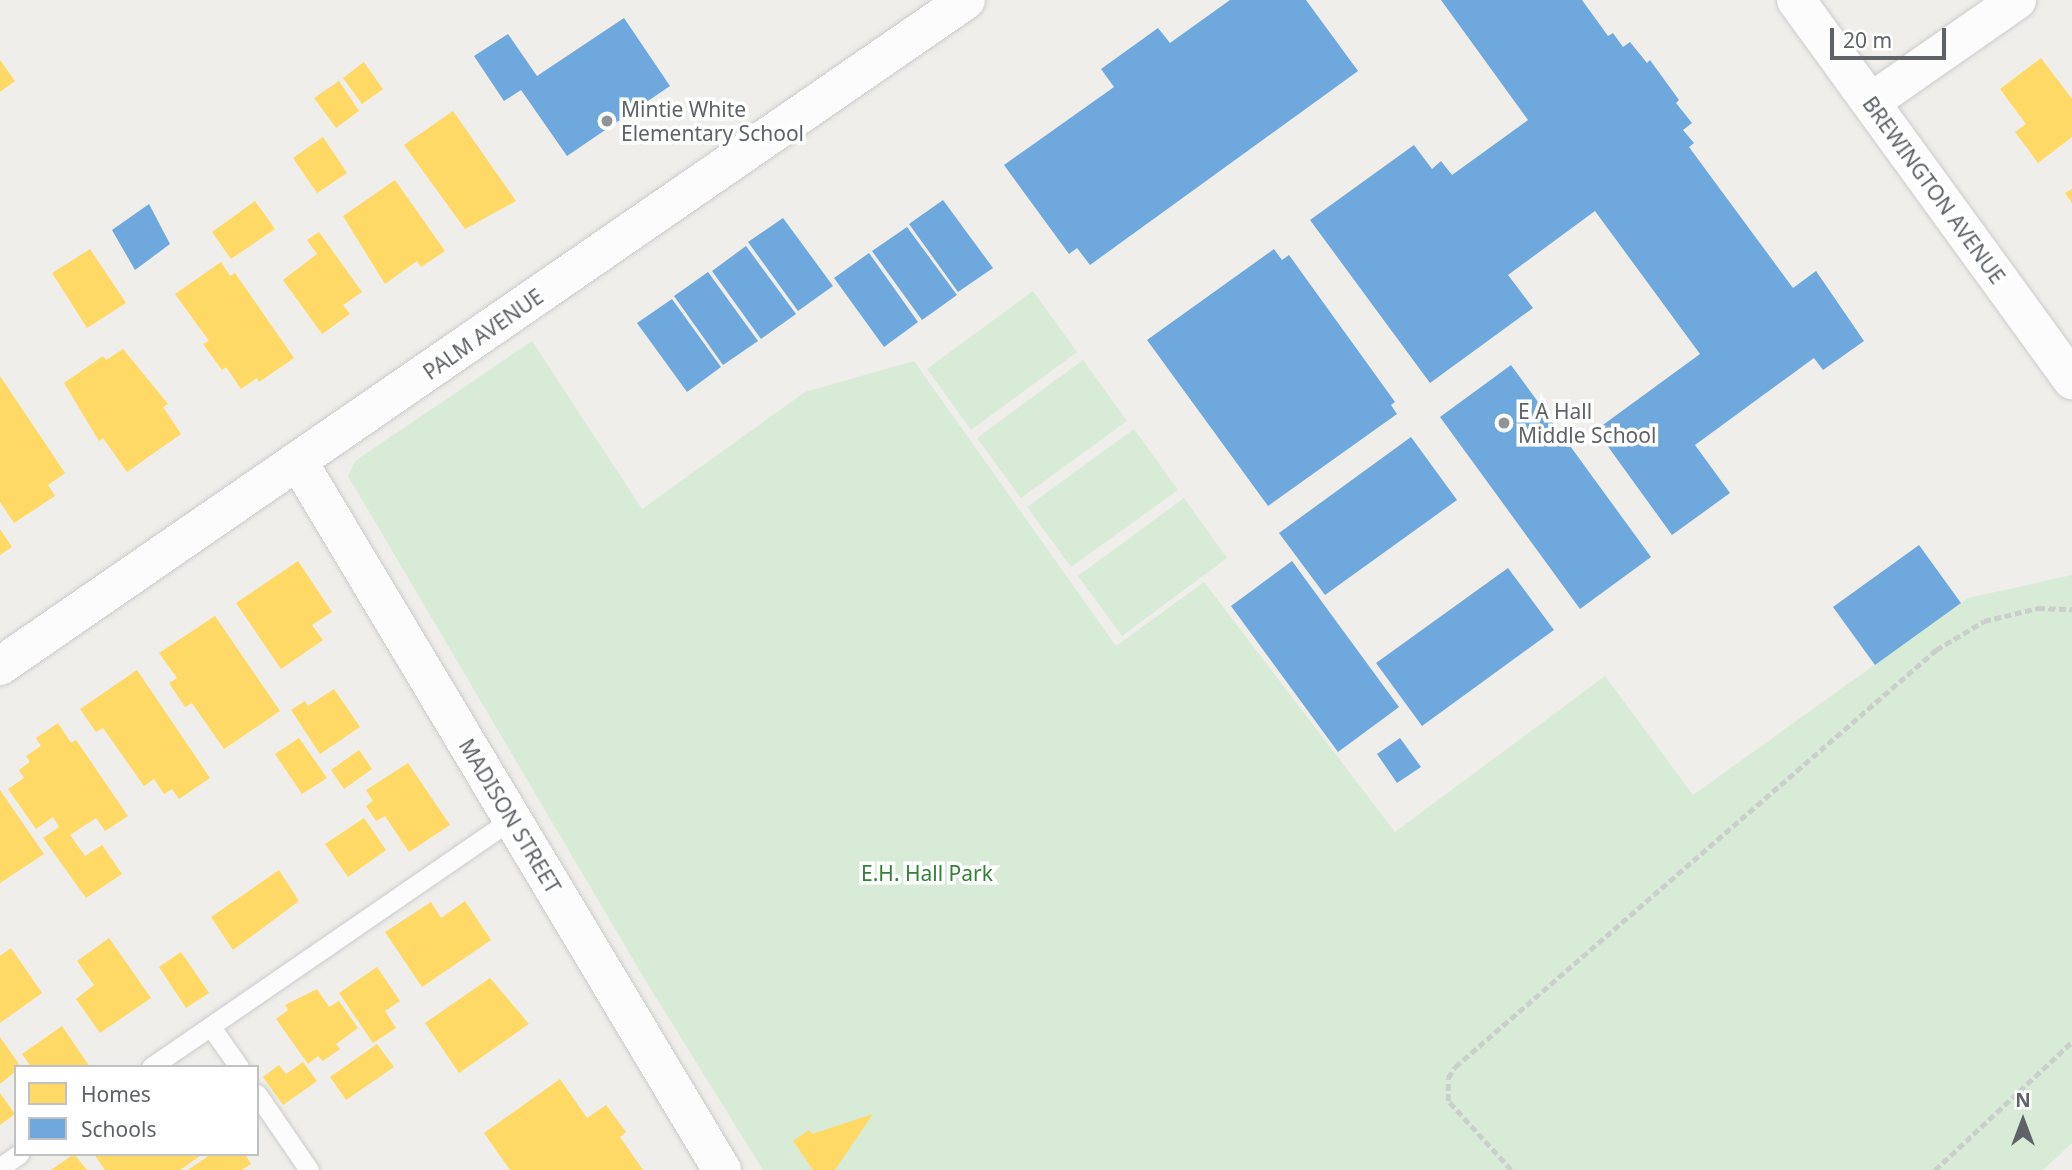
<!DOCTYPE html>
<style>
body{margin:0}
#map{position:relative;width:2072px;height:1170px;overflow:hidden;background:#efeeea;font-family:"Noto Sans",sans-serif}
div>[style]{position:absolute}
.green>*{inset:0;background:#d8ebd6}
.homes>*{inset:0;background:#ffd966}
.schools>*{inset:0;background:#6fa8dc}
.path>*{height:4.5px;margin-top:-2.25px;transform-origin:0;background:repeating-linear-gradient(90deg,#cacfcc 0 7px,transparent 0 10.5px)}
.roads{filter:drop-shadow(0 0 2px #cbcccc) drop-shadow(0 0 2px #cbcccc)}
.lane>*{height:19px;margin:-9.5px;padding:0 9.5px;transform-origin:9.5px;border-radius:9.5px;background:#fdfcfc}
.street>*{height:38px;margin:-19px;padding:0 19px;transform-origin:19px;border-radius:19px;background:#fdfcfc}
.dots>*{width:19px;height:19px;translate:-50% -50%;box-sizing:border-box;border:4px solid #fff;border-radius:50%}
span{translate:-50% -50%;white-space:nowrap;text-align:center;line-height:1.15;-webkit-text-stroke:7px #fff;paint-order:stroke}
.poi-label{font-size:21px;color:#5f6368}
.left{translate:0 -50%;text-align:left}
.street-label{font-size:21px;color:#5f6368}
.park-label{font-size:21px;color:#348238}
.legend{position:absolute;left:14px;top:1065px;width:245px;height:91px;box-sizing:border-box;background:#fff;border:2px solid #bfc1c3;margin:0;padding:9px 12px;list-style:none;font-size:21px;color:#5f6368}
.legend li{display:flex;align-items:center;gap:14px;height:35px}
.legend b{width:35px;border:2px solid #bfc1c3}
.north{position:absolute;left:1988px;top:1086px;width:70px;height:70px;-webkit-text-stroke:5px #fff;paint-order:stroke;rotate:0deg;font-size:19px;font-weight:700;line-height:28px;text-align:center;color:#5f6368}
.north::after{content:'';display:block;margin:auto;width:24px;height:32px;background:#5f6368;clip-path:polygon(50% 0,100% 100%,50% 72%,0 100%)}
.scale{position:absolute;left:1830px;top:28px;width:116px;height:32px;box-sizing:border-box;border:4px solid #5f6368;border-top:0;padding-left:9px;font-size:21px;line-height:24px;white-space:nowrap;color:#5f6368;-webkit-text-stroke:5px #fff;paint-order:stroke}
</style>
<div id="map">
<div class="green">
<div style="clip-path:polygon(1033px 291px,1077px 352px,971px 430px,927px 369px)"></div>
<div style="clip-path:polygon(532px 341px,642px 509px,805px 392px,914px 361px,1116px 646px,1204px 582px,1395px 832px,1605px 676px,1693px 795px,1968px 598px,2072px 575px,2072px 1143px,2043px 1170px,763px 1170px,644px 978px,348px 476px,355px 461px)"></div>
<div style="clip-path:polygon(1083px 360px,1127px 421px,1021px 498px,977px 438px)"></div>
<div style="clip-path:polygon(1134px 429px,1178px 490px,1071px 567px,1027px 507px)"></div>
<div style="clip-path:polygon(1184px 498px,1227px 558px,1122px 636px,1078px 576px)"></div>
</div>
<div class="homes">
<div style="clip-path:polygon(2041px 58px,2072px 99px,2072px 137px,2038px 163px,2015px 132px,2026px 124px,2000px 89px)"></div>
<div style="clip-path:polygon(0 60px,15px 81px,0 92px)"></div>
<div style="clip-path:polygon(364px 62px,383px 89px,362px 104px,343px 78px)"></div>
<div style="clip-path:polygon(339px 81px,359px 111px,336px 128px,314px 98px)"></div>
<div style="clip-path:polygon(453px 111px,516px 201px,465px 229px,404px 145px)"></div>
<div style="clip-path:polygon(323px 137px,347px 173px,317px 193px,293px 158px)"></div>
<div style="clip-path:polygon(395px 180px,445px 251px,421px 267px,417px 261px,385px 284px,343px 216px)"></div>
<div style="clip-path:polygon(2072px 189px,2072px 203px,2065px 193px)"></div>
<div style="clip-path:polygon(255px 201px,275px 229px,231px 259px,212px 232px)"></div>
<div style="clip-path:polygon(319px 232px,362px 292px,343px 305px,350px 314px,322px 334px,283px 280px,317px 254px,307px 240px)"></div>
<div style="clip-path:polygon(90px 249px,126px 303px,87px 328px,52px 273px)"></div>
<div style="clip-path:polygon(221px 262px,230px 276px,235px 273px,294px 358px,259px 382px,257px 378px,241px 389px,226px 367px,222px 370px,203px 344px,209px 341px,175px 294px)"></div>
<div style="clip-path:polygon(123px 349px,168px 404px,163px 407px,181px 434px,127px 472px,103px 438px,99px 441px,64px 383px,103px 356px,106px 360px)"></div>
<div style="clip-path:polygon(0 376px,65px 473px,48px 485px,55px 496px,14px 523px,0 502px)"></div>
<div style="clip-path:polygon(0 529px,12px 547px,0 555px)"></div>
<div style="clip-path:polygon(298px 561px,332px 612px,312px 625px,323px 640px,281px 669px,236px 603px)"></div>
<div style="clip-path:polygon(215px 616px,280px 711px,224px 749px,192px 703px,185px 707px,169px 683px,177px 678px,159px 653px)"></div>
<div style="clip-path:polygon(137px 670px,210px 778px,179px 799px,172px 789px,164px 794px,154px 779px,144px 786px,103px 728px,96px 732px,80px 709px)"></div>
<div style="clip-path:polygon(334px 689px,360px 727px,320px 754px,291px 710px,305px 701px,308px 706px)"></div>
<div style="clip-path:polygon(58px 723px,71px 743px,76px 740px,128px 816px,105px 831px,96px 818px,70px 835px,85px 856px,102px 845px,122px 874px,86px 898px,43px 838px,59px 827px,53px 817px,36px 829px,8px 789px,24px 778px,19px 770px,30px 762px,26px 756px,41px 746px,36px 738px)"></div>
<div style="clip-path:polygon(299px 738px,327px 778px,302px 794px,275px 754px)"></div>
<div style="clip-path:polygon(359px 750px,372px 769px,344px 789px,331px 770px)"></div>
<div style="clip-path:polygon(408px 763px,450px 825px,409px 852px,385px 816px,376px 821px,366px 806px,373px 801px,366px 790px)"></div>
<div style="clip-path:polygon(0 790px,44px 854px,0 883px)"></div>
<div style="clip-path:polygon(364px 818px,386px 850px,348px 877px,325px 844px)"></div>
<div style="clip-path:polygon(279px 870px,299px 901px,233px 950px,211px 917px)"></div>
<div style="clip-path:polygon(465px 901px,491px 940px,422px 987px,385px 932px,431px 902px,441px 918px)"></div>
<div style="clip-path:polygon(109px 938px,151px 998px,100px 1033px,76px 999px,94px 985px,77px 961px)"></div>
<div style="clip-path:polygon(11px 948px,42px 993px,0 1023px,0 956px)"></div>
<div style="clip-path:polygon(181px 952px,209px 993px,186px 1008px,159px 967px)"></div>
<div style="clip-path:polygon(377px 967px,400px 1001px,385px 1011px,396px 1028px,373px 1043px,339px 993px)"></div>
<div style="clip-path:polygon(490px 978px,529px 1024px,459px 1073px,425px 1023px)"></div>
<div style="clip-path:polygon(317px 989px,329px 1007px,339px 1001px,358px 1028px,336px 1044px,340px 1049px,323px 1061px,318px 1056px,308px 1064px,276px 1019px,288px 1010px,285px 1005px)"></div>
<div style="clip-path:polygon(62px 1026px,90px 1067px,31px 1067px,22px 1054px)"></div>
<div style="clip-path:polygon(0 1037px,21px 1067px,0 1084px)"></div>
<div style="clip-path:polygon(377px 1044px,394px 1067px,346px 1100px,330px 1077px)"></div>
<div style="clip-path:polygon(303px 1062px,317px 1081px,283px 1105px,263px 1077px,279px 1065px,286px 1074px)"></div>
<div style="clip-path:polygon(560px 1079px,587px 1118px,606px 1105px,626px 1132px,620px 1137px,643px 1170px,510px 1170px,484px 1133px)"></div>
<div style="clip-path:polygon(0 1093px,15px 1114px,0 1125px)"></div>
<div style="clip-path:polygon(873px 1114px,835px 1170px,813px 1170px,793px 1141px,809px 1130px,812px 1134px)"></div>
<div style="clip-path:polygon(74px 1154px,87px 1170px,51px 1170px)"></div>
<div style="clip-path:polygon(94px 1154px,203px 1154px,180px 1170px,105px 1170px)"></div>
<div style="clip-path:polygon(211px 1154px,245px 1154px,251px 1164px,242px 1170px,188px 1170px)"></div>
</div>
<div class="schools">
<div style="clip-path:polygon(1230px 0,1306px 0,1358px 71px,1090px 265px,1077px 248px,1069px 254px,1004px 165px,1114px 87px,1101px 69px,1158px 28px,1170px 43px)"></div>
<div style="clip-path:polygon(1441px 0,1582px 0,1608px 36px,1613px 33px,1623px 47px,1630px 42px,1647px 63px,1650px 60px,1679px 100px,1676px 103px,1692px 123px,1683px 130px,1694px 143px,1689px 147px,1793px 288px,1816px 271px,1864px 341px,1823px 370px,1814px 358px,1695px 445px,1730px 493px,1672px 535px,1596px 430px,1700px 354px,1595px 211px,1508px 275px,1533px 308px,1430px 383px,1310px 220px,1414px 145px,1432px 169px,1441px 161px,1452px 175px,1528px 120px)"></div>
<div style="clip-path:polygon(624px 18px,670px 86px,567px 156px,521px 90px,504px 101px,474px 56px,508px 34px,537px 76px)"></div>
<div style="clip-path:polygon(943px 200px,993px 268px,958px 292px,909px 224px)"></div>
<div style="clip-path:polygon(149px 204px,170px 244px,135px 270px,112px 230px)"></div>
<div style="clip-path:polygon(783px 218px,833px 286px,798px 311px,748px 242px)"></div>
<div style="clip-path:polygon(907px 227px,957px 295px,922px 320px,872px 251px)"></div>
<div style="clip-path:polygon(746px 246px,796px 314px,761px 339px,712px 271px)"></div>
<div style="clip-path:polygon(1274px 249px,1282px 260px,1289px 255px,1395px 402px,1391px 405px,1397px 414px,1268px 506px,1147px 340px)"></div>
<div style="clip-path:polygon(869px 253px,918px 322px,884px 347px,834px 278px)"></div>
<div style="clip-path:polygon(708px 272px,758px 341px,723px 365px,674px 296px)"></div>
<div style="clip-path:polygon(672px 299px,721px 367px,687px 392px,637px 323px)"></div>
<div style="clip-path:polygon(1511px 365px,1651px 557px,1580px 609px,1440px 417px)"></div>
<div style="clip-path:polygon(1411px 437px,1457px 500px,1325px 595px,1279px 533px)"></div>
<div style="clip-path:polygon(1919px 545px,1961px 603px,1875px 665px,1833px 607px)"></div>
<div style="clip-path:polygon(1292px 561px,1399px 707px,1338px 752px,1231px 606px)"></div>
<div style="clip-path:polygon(1508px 568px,1554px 630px,1422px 726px,1376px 663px)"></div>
<div style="clip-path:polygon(1400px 738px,1421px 767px,1397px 783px,1377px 754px)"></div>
</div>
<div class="path">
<div style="left:1511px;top:1170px;width:93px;rotate:-132.4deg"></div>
<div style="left:1448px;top:1101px;width:23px;rotate:-90deg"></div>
<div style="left:1448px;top:1078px;width:13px;rotate:-58deg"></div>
<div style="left:1455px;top:1067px;width:637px;rotate:-40.92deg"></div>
<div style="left:1936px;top:650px;width:56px;rotate:-31.1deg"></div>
<div style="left:1984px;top:621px;width:56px;rotate:-13.5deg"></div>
<div style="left:2038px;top:608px;width:34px;rotate:2deg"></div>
<div style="left:1935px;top:1170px;width:187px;rotate:-43.1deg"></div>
</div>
<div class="roads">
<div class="lane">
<div style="left:211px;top:1027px;width:49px;rotate:55deg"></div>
<div style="left:151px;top:1067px;width:438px;rotate:-34.5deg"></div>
<div style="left:257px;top:1094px;width:92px;rotate:55.6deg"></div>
<div style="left:0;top:1167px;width:23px;rotate:-34deg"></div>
</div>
<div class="street">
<div style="left:1796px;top:0;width:470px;rotate:54deg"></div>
<div style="left:1871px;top:102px;width:178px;rotate:-34.9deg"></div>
<div style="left:298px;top:461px;width:826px;rotate:59.12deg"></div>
<div style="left:0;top:666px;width:1173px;rotate:-34.58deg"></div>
</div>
</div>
<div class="dots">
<div style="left:607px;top:121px;background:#919496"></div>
<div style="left:1504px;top:423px;background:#919496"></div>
</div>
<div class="poi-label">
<span class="left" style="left:621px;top:121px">Mintie White<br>Elementary School</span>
<span class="left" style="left:1518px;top:423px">E A Hall<br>Middle School</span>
</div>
<div class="street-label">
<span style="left:1934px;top:190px;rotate:54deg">BREWINGTON AVENUE</span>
<span style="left:483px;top:334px;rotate:-35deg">PALM AVENUE</span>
<span style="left:510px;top:816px;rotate:59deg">MADISON STREET</span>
</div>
<div class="park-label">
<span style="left:927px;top:873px">E.H. Hall Park</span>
</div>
<ul class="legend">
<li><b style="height:19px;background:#ffd966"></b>Homes</li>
<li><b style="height:19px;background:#6fa8dc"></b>Schools</li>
</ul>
<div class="north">N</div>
<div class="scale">20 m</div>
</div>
